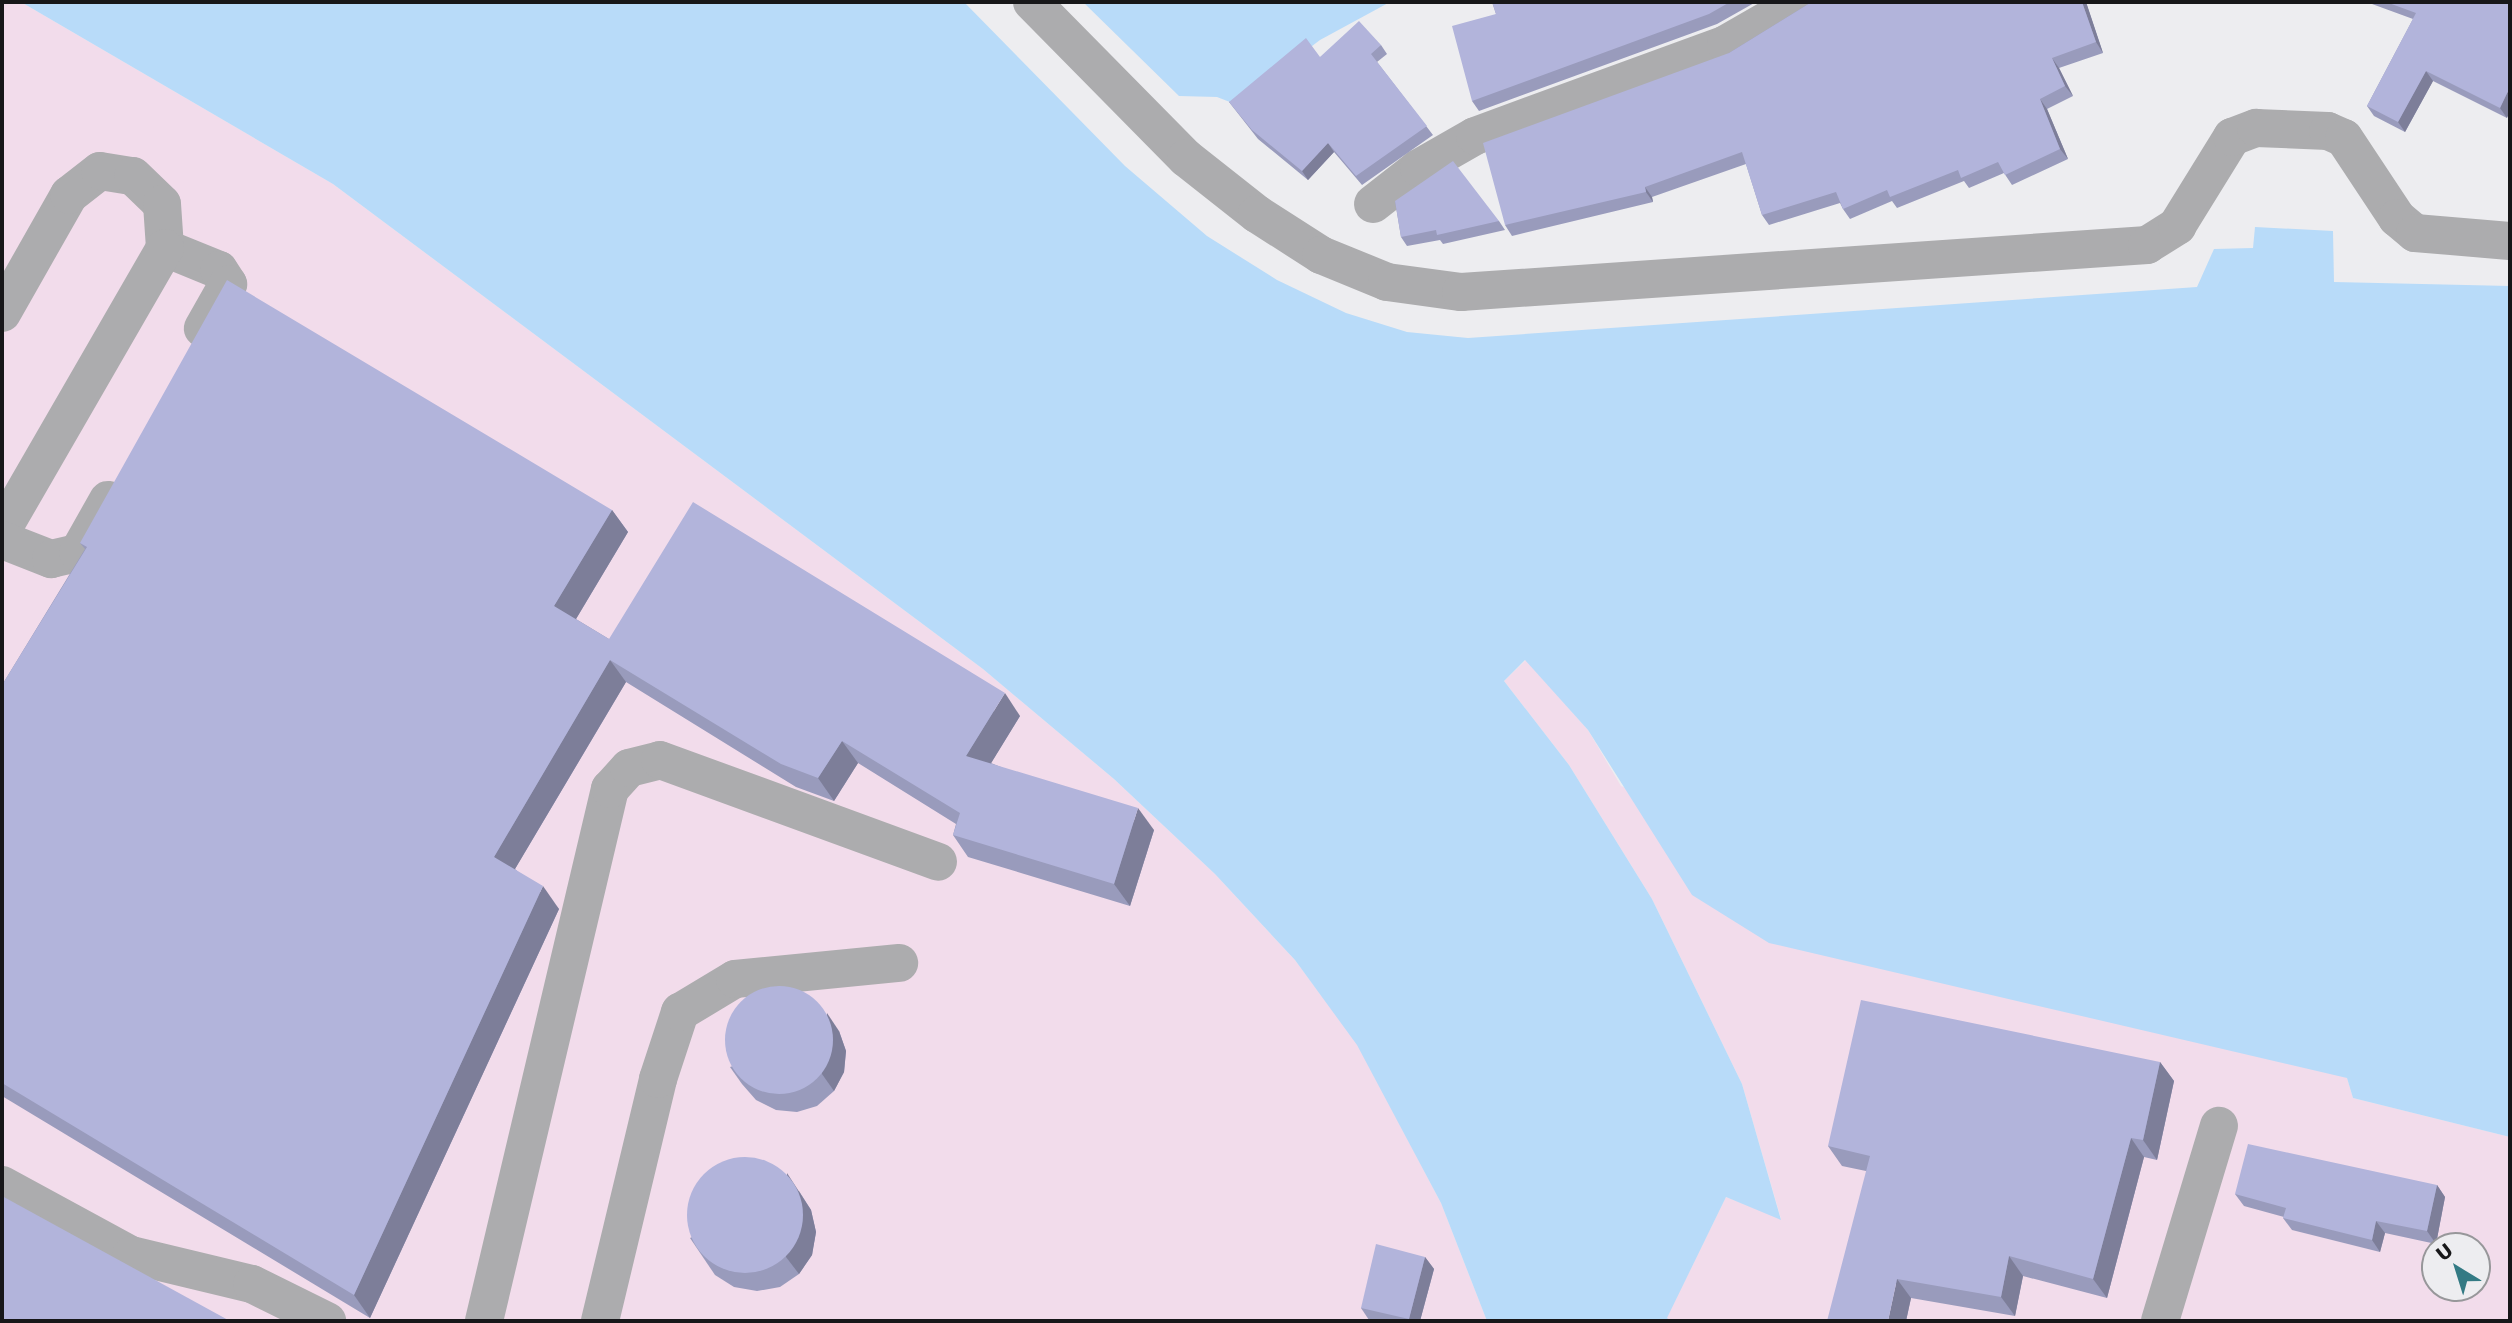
<!DOCTYPE html>
<style>
body{margin:0}
#map{position:relative;width:2512px;height:1323px;overflow:hidden;background:#ededf0;font-family:"DejaVu Sans",sans-serif}
div>[style]{position:absolute}
.industrial>*{inset:0;background:#f2dceb}
.water>*{inset:0;background:#b8dbf9}
.minor>*{height:38px;margin:-19px;padding:0 19px;transform-origin:19px;border-radius:19px;background:#acacae}
.wall>*{inset:0;background:#999bbc}
.shaded-wall>*{inset:0;background:#7d7e99}
.building>*{inset:0;background:#b2b4db}
.round{border-radius:50%}
span{translate:-50% -50%;white-space:nowrap;text-align:center;line-height:1.15;-webkit-text-stroke:7px #ededf0;paint-order:stroke}
.frame{position:absolute;inset:0;border:4px solid #171719;pointer-events:none}
.north{position:absolute;left:2421px;top:1232px;width:70px;height:70px;box-sizing:border-box;background:#ededf0;border:2px solid #97979a;border-radius:50%;rotate:322deg;font-size:19px;font-weight:700;line-height:28px;text-align:center;color:#171719}
.north::after{content:'';display:block;margin:auto;width:24px;height:32px;background:#337a84;clip-path:polygon(50% 0,100% 100%,50% 72%,0 100%)}
</style>
<div id="map">
<div class="industrial">
<div style="clip-path:polygon(2px 2px,21px 2px,333px 184px,983px 669px,1114px 779px,1215px 874px,1295px 960px,1358px 1045px,1441px 1203px,1487px 1321px,2px 1321px)"></div>
<div style="clip-path:polygon(evenodd,1526px 660px,1588px 730px,1621px 786px,2347px 1078px,2353px 1098px,2510px 1137px,2510px 1321px,1666px 1319px,1726px 1197px,1781px 1219px,1742px 1084px,1652px 899px,1569px 765px,1504px 681px,1526px 660px,2435px 1246px,2477px 1246px,2477px 1288px,2435px 1288px,2435px 1246px)"></div>
</div>
<div class="water">
<div style="clip-path:polygon(21px 2px,964px 2px,1125px 166px,1207px 236px,1277px 280px,1346px 313px,1407px 332px,1468px 338px,2197px 287px,2214px 249px,2253px 248px,2255px 227px,2333px 231px,2334px 282px,2510px 286px,2510px 1137px,2353px 1098px,2347px 1078px,1769px 943px,1692px 895px,1588px 730px,1525px 660px,1504px 681px,1569px 765px,1652px 899px,1742px 1084px,1781px 1220px,1726px 1197px,1667px 1318px,1671px 1321px,1487px 1321px,1441px 1203px,1357px 1045px,1295px 960px,1215px 874px,1114px 779px,983px 669px,333px 184px)"></div>
<div style="clip-path:polygon(1083px 2px,1390px 2px,1320px 40px,1235px 104px,1217px 97px,1179px 96px)"></div>
</div>
<div class="minor">
<div style="left:1032px;top:2px;width:219px;rotate:45.4deg"></div>
<div style="left:1186px;top:158px;width:90px;rotate:38.3deg"></div>
<div style="left:1257px;top:214px;width:76px;rotate:32.6deg"></div>
<div style="left:1321px;top:255px;width:71px;rotate:22.2deg"></div>
<div style="left:1387px;top:282px;width:75px;rotate:7.7deg"></div>
<div style="left:1461px;top:292px;width:688px;rotate:-3.92deg"></div>
<div style="left:2147px;top:245px;width:36px;rotate:-32deg"></div>
<div style="left:2177px;top:226px;width:105px;rotate:-58.3deg"></div>
<div style="left:2232px;top:137px;width:26px;rotate:-21deg"></div>
<div style="left:2256px;top:128px;width:72px;rotate:2.4deg"></div>
<div style="left:2328px;top:131px;width:17px;rotate:24deg"></div>
<div style="left:2344px;top:138px;width:96px;rotate:56.5deg"></div>
<div style="left:2397px;top:218px;width:23px;rotate:40deg"></div>
<div style="left:2415px;top:233px;width:95px;rotate:4.8deg"></div>
<div style="left:1373px;top:204px;width:58px;rotate:-38deg"></div>
<div style="left:1419px;top:168px;width:64px;rotate:-29.7deg"></div>
<div style="left:1475px;top:136px;width:267px;rotate:-20.1deg"></div>
<div style="left:1726px;top:44px;width:84px;rotate:-29.9deg"></div>
<div style="left:165px;top:248px;width:58px;rotate:22.2deg"></div>
<div style="left:219px;top:270px;width:17px;rotate:57deg"></div>
<div style="left:228px;top:284px;width:51px;rotate:119.6deg"></div>
<div style="left:2px;top:313px;width:136px;rotate:-60.4deg"></div>
<div style="left:69px;top:195px;width:39px;rotate:-38deg"></div>
<div style="left:100px;top:171px;width:33px;rotate:9deg"></div>
<div style="left:133px;top:176px;width:40px;rotate:44deg"></div>
<div style="left:162px;top:204px;width:44px;rotate:86.1deg"></div>
<div style="left:165px;top:248px;width:326px;rotate:120deg"></div>
<div style="left:2px;top:540px;width:53px;rotate:21.2deg"></div>
<div style="left:51px;top:559px;width:28px;rotate:-13deg"></div>
<div style="left:78px;top:553px;width:61px;rotate:-60.5deg"></div>
<div style="left:2px;top:1185px;width:147px;rotate:28.5deg"></div>
<div style="left:131px;top:1255px;width:124px;rotate:13.5deg"></div>
<div style="left:252px;top:1284px;width:84px;rotate:26.3deg"></div>
<div style="left:484px;top:1321px;width:547px;rotate:-76.68deg"></div>
<div style="left:610px;top:789px;width:28px;rotate:-48deg"></div>
<div style="left:629px;top:768px;width:32px;rotate:-14deg"></div>
<div style="left:660px;top:760px;width:296px;rotate:20.1deg"></div>
<div style="left:600px;top:1321px;width:249px;rotate:-76.5deg"></div>
<div style="left:658px;top:1079px;width:71px;rotate:-71.8deg"></div>
<div style="left:680px;top:1012px;width:64px;rotate:-31deg"></div>
<div style="left:735px;top:979px;width:165px;rotate:-5.6deg"></div>
<div style="left:2160px;top:1321px;width:204px;rotate:-73.2deg"></div>
</div>
<div class="wall">
<div style="clip-path:polygon(1492px 2px,1756px 2px,1717px 24px,1479px 111px,1472px 101px,1496px 14px)"></div>
<div style="clip-path:polygon(1811px 2px,2086px 2px,2103px 53px,2059px 68px,2073px 96px,2047px 109px,2068px 159px,2012px 185px,2004px 173px,1969px 188px,1964px 181px,1897px 208px,1892px 201px,1850px 219px,1843px 209px,1840px 203px,1769px 225px,1762px 215px,1746px 164px,1652px 197px,1653px 202px,1512px 236px,1505px 225px,1729px 53px,1810px 3px)"></div>
<div style="clip-path:polygon(2371px 2px,2510px 2px,2507px 118px,2433px 81px,2405px 132px,2374px 116px,2367px 106px,2413px 19px,2372px 4px)"></div>
<div style="clip-path:polygon(1381px 45px,1387px 54px,1377px 62px,1433px 135px,1362px 185px,1334px 152px,1308px 180px,1258px 139px,1229px 102px,1320px 57px)"></div>
<div style="clip-path:polygon(1395px 201px,1499px 221px,1505px 230px,1443px 244px,1440px 240px,1407px 246px,1401px 237px)"></div>
<div style="clip-path:polygon(612px 510px,628px 532px,576px 619px,609px 639px,1020px 716px,991px 763px,1154px 830px,1130px 906px,968px 857px,953px 835px,956px 824px,858px 763px,834px 801px,796px 787px,626px 682px,515px 869px,559px 909px,370px 1318px,2px 1096px,2px 685px,85px 549px,80px 543px)"></div>
<div style="clip-path:polygon(839px 1031px,846px 1051px,844px 1072px,834px 1091px,817px 1106px,797px 1112px,776px 1110px,756px 1100px,742px 1084px,730px 1067px)"></div>
<div style="clip-path:polygon(2160px 1062px,2174px 1081px,2157px 1160px,2144px 1157px,2107px 1298px,2023px 1276px,2015px 1316px,1911px 1298px,1906px 1321px,1866px 1171px,1842px 1166px,1828px 1146px)"></div>
<div style="clip-path:polygon(2437px 1185px,2445px 1197px,2436px 1244px,2385px 1233px,2380px 1252px,2292px 1230px,2283px 1218px,2284px 1217px,2244px 1206px,2235px 1194px)"></div>
<div style="clip-path:polygon(799px 1191px,811px 1210px,816px 1232px,812px 1255px,799px 1274px,780px 1287px,757px 1291px,734px 1287px,715px 1275px,690px 1238px)"></div>
<div style="clip-path:polygon(1425px 1257px,1434px 1269px,1420px 1321px,1375px 1321px,1369px 1320px,1361px 1308px)"></div>
</div>
<div class="shaded-wall">
<div style="clip-path:polygon(2082px 2px,2086px 2px,2103px 53px,2096px 42px)"></div>
<div style="clip-path:polygon(2052px 58px,2059px 68px,2073px 96px,2065px 86px)"></div>
<div style="clip-path:polygon(2426px 71px,2433px 81px,2405px 132px,2398px 122px)"></div>
<div style="clip-path:polygon(2510px 87px,2510px 112px,2507px 118px,2500px 108px)"></div>
<div style="clip-path:polygon(2040px 99px,2047px 109px,2068px 159px,2060px 149px)"></div>
<div style="clip-path:polygon(1328px 143px,1334px 152px,1308px 180px,1302px 171px)"></div>
<div style="clip-path:polygon(1645px 187px,1652px 197px,1653px 202px,1646px 192px)"></div>
<div style="clip-path:polygon(612px 510px,628px 532px,570px 629px,554px 606px)"></div>
<div style="clip-path:polygon(610px 660px,626px 682px,509px 879px,494px 857px)"></div>
<div style="clip-path:polygon(1005px 693px,1020px 716px,982px 778px,966px 756px)"></div>
<div style="clip-path:polygon(842px 741px,858px 763px,834px 801px,818px 778px)"></div>
<div style="clip-path:polygon(1138px 808px,1154px 830px,1130px 906px,1114px 884px)"></div>
<div style="clip-path:polygon(543px 886px,559px 909px,370px 1318px,354px 1295px)"></div>
<div style="clip-path:polygon(827px 1013px,839px 1031px,846px 1051px,844px 1072px,834px 1091px,822px 1074px)"></div>
<div style="clip-path:polygon(2160px 1062px,2174px 1081px,2157px 1160px,2143px 1140px)"></div>
<div style="clip-path:polygon(2131px 1138px,2144px 1157px,2107px 1298px,2093px 1279px)"></div>
<div style="clip-path:polygon(787px 1173px,811px 1210px,816px 1232px,812px 1255px,799px 1274px,786px 1257px)"></div>
<div style="clip-path:polygon(2437px 1185px,2445px 1197px,2436px 1244px,2427px 1231px)"></div>
<div style="clip-path:polygon(2376px 1221px,2385px 1233px,2380px 1252px,2372px 1240px)"></div>
<div style="clip-path:polygon(2009px 1256px,2023px 1276px,2015px 1316px,2001px 1297px)"></div>
<div style="clip-path:polygon(1425px 1257px,1434px 1269px,1420px 1321px,1410px 1321px,1409px 1319px)"></div>
<div style="clip-path:polygon(1897px 1279px,1911px 1298px,1906px 1321px,1888px 1321px)"></div>
</div>
<div class="building">
<div style="clip-path:polygon(1492px 2px,1730px 2px,1709px 14px,1472px 101px,1452px 26px,1496px 14px)"></div>
<div style="clip-path:polygon(1811px 2px,2082px 2px,2096px 42px,2052px 58px,2065px 86px,2040px 99px,2060px 149px,2005px 175px,1998px 162px,1961px 178px,1958px 170px,1890px 197px,1887px 190px,1843px 209px,1836px 192px,1762px 215px,1742px 152px,1645px 187px,1646px 192px,1505px 225px,1483px 143px,1729px 53px,1810px 3px)"></div>
<div style="clip-path:polygon(2386px 2px,2510px 2px,2510px 87px,2500px 108px,2426px 71px,2398px 122px,2367px 106px,2416px 13px)"></div>
<div style="clip-path:polygon(1359px 21px,1381px 45px,1371px 54px,1427px 126px,1356px 176px,1328px 143px,1302px 171px,1252px 130px,1229px 102px,1306px 38px,1320px 57px)"></div>
<div style="clip-path:polygon(1453px 161px,1499px 221px,1437px 235px,1436px 230px,1401px 237px,1395px 201px)"></div>
<div style="clip-path:polygon(227px 280px,612px 510px,554px 606px,609px 639px,693px 502px,1005px 693px,966px 756px,1138px 808px,1114px 884px,953px 835px,960px 813px,842px 741px,818px 778px,781px 764px,610px 660px,494px 857px,543px 886px,354px 1295px,2px 1083px,2px 685px,87px 547px,80px 543px)"></div>
<div class="round" style="left:725px;top:986px;width:108px;height:108px"></div>
<div style="clip-path:polygon(1861px 1000px,2160px 1062px,2143px 1140px,2131px 1138px,2093px 1279px,2009px 1256px,2001px 1297px,1897px 1279px,1888px 1321px,1827px 1321px,1870px 1156px,1828px 1146px)"></div>
<div style="clip-path:polygon(2248px 1144px,2437px 1185px,2427px 1231px,2376px 1221px,2372px 1240px,2283px 1218px,2286px 1208px,2235px 1194px)"></div>
<div class="round" style="left:687px;top:1157px;width:116px;height:116px"></div>
<div style="clip-path:polygon(2px 1196px,230px 1321px,2px 1321px)"></div>
<div style="clip-path:polygon(1376px 1244px,1425px 1257px,1409px 1319px,1361px 1308px)"></div>
</div>
<div class="frame"></div>
<div class="north">U</div>
</div>
